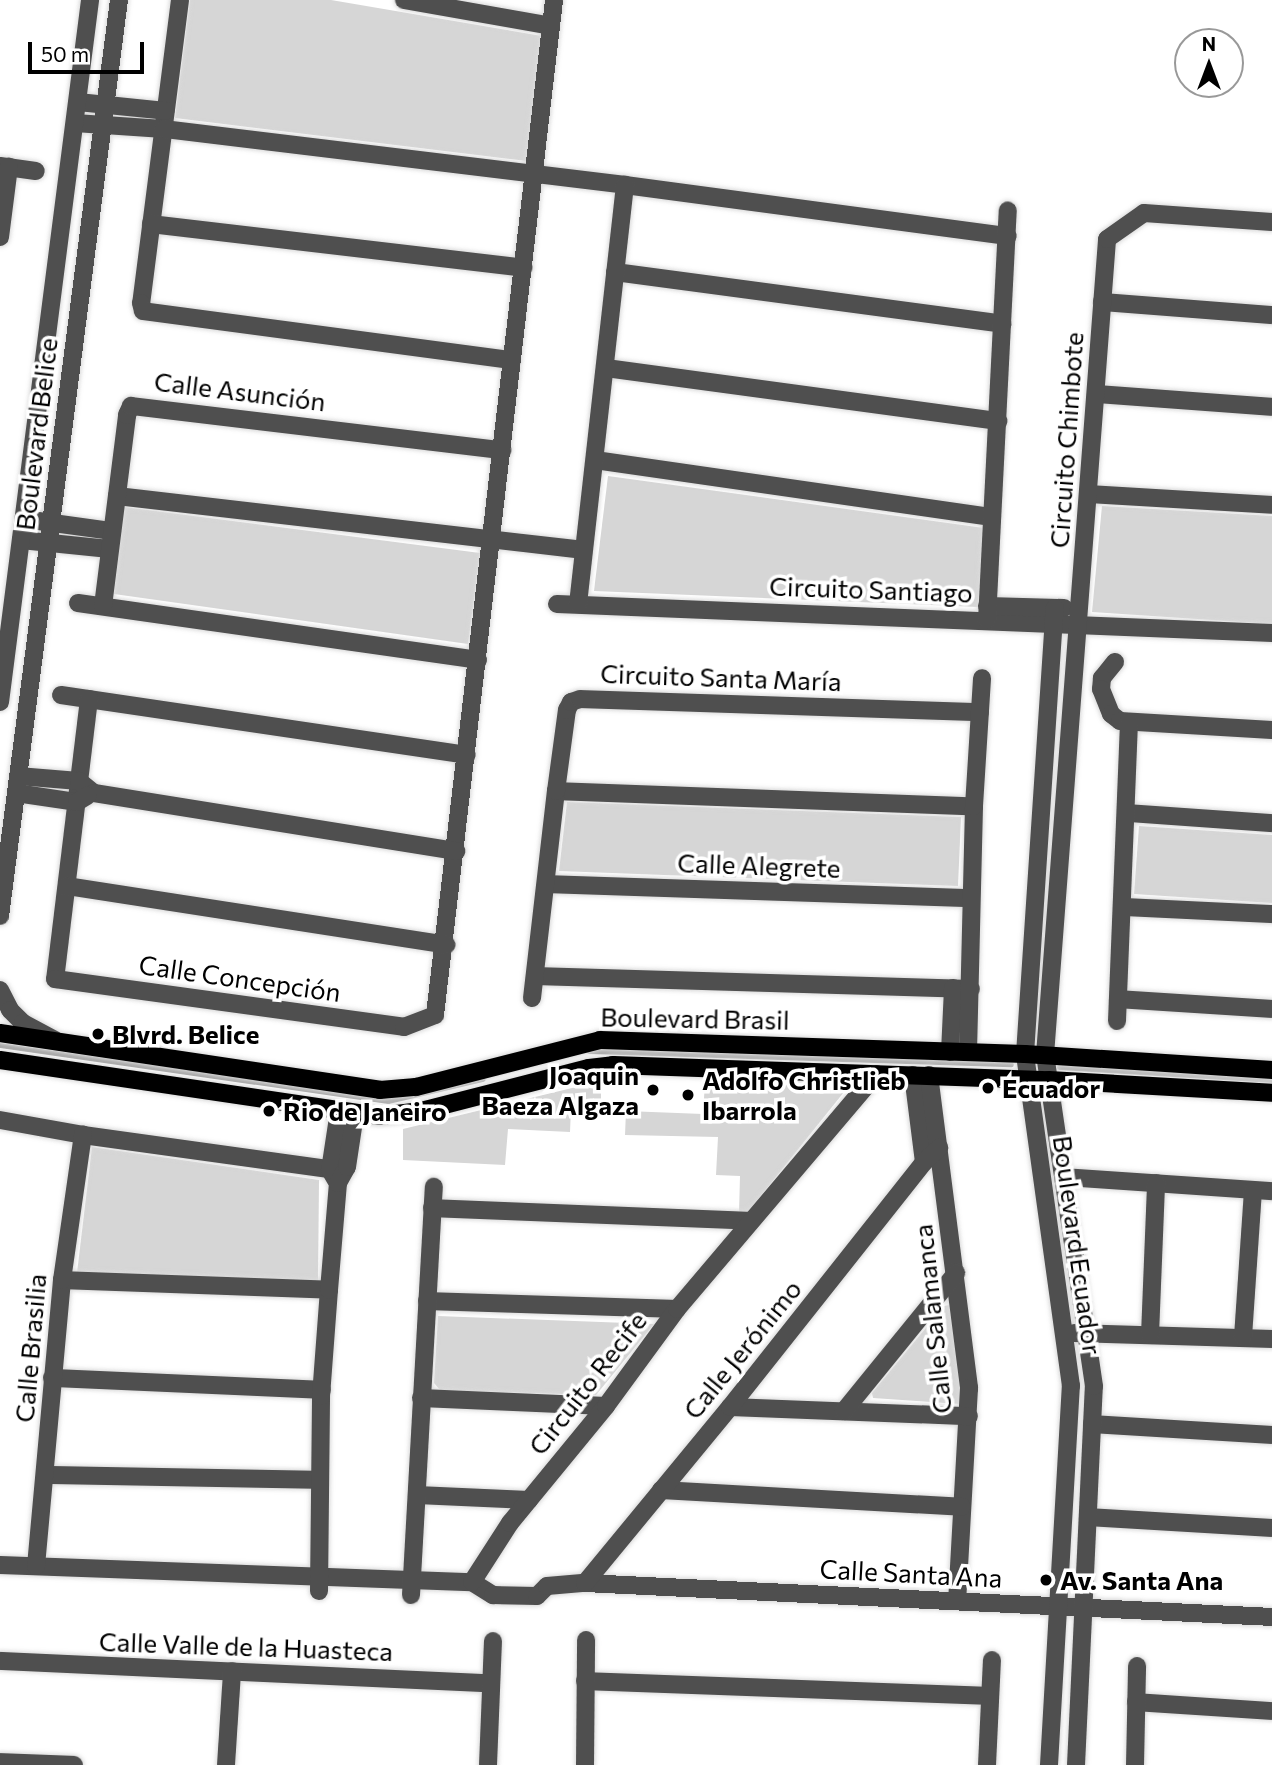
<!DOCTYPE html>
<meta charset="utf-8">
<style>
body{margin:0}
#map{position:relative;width:1272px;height:1765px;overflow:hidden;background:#fff;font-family:Commissioner,sans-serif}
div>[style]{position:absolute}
.green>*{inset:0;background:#d6d6d6}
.stream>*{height:4.5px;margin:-2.25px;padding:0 2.25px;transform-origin:2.25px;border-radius:2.25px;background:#9d9d9d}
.roads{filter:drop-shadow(0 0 2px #dbdbdb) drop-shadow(0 0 2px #dbdbdb)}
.minor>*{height:18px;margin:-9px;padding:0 9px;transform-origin:9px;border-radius:9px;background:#4f4f4f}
.major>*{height:18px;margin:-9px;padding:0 9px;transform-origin:9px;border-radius:9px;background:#000}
.dots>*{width:19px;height:19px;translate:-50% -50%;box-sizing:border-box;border:4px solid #fff;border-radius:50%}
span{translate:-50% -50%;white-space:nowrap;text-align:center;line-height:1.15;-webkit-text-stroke:7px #fff;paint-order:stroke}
.street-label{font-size:26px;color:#000}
.poi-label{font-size:26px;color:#000;font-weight:700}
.left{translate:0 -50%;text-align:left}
.right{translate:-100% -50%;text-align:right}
.north{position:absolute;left:1174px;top:28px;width:70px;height:70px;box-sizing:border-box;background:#fff;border:2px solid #999;border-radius:50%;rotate:0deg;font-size:19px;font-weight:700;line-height:28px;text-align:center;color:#000}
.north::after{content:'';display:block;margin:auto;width:24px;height:32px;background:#000;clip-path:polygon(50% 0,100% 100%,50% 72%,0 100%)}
.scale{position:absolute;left:28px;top:42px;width:116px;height:32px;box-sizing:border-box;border:4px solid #000;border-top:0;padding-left:9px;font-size:21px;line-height:24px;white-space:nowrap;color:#000;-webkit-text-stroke:5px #fff;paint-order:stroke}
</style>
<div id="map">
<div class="green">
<div style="clip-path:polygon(190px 0,331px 0,542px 36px,527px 161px,175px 118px)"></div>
<div style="clip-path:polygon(608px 476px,984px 528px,978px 607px,594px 591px)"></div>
<div style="clip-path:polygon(1102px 506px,1272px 516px,1272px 624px,1092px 612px)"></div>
<div style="clip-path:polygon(124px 507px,480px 553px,468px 644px,114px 594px)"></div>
<div style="clip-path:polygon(567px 802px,961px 817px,958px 886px,559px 871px)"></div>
<div style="clip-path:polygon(1139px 826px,1272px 835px,1272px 903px,1134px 894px)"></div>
<div style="clip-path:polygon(597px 1082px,601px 1090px,601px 1110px,571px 1108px,570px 1132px,508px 1129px,505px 1165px,403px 1160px,403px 1129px)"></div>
<div style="clip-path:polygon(705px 1082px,848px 1087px,747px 1213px,739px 1213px,740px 1176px,716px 1175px,718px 1137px,625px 1135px,626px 1111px,703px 1114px)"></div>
<div style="clip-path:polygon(92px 1147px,319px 1180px,318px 1282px,77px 1273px)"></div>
<div style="clip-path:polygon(949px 1305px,961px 1384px,960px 1404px,873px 1398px,872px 1393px,944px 1306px)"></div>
<div style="clip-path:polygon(438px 1316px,654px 1324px,596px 1395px,440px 1390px,434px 1383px)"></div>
</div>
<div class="stream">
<div style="left:0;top:1045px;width:392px;rotate:8.2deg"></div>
<div style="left:388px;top:1101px;width:97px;rotate:-13.2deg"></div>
<div style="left:589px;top:1051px;width:422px;rotate:1.8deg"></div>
<div style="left:1059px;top:1067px;width:213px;rotate:3.5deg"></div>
</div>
<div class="roads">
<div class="minor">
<div style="left:180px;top:0;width:305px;rotate:97.3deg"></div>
<div style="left:141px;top:303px;width:8px;rotate:76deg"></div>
<div style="left:143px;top:311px;width:372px;rotate:7.6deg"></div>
<div style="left:404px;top:0;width:149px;rotate:10deg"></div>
<div style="left:78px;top:102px;width:88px;rotate:5.8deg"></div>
<div style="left:75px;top:123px;width:89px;rotate:3.9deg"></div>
<div style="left:164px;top:129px;width:464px;rotate:6.9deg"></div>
<div style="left:625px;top:185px;width:386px;rotate:7.6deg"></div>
<div style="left:0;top:166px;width:36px;rotate:8deg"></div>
<div style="left:151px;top:224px;width:375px;rotate:6.7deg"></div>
<div style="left:0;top:237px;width:71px;rotate:-82.7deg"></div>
<div style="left:615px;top:272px;width:391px;rotate:7.6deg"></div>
<div style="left:1102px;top:302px;width:170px;rotate:4.4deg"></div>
<div style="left:606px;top:368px;width:396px;rotate:7.7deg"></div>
<div style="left:1096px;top:394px;width:176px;rotate:4.2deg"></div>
<div style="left:595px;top:460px;width:401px;rotate:8.2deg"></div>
<div style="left:1089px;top:494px;width:183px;rotate:3.4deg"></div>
<div style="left:117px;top:496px;width:468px;rotate:6.6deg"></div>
<div style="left:24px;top:519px;width:89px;rotate:7.8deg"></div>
<div style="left:21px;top:540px;width:89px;rotate:5.8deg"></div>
<div style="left:78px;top:603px;width:404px;rotate:8.1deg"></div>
<div style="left:557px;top:604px;width:716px;rotate:2.32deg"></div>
<div style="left:578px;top:604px;width:422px;rotate:-83.6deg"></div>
<div style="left:103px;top:606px;width:193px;rotate:-82.8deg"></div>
<div style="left:127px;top:415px;width:10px;rotate:-66deg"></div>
<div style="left:131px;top:406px;width:374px;rotate:6.8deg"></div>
<div style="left:987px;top:606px;width:77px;rotate:1.5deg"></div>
<div style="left:987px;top:620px;width:410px;rotate:-87.1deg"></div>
<div style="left:1115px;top:662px;width:21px;rotate:129deg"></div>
<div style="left:1102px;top:678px;width:11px;rotate:95deg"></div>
<div style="left:1101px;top:689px;width:27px;rotate:68deg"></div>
<div style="left:1111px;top:714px;width:11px;rotate:38deg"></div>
<div style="left:1120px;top:721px;width:152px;rotate:3.4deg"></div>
<div style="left:61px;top:695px;width:410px;rotate:8.4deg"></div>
<div style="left:89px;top:699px;width:282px;rotate:96.9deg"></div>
<div style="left:55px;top:979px;width:352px;rotate:7.8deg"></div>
<div style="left:404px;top:1027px;width:33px;rotate:-21deg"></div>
<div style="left:435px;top:1015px;width:1022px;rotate:-83.31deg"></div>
<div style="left:0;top:702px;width:708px;rotate:-82.69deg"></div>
<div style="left:18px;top:776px;width:61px;rotate:4.7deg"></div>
<div style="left:79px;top:781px;width:19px;rotate:39deg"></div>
<div style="left:94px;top:793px;width:367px;rotate:9.1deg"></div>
<div style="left:556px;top:791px;width:418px;rotate:2.1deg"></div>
<div style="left:16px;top:793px;width:62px;rotate:8.4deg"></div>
<div style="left:77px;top:802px;width:12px;rotate:-31deg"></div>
<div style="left:1128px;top:813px;width:144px;rotate:4deg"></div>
<div style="left:546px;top:884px;width:425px;rotate:1.9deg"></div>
<div style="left:67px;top:886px;width:384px;rotate:8.8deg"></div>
<div style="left:1123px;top:907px;width:149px;rotate:2.7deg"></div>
<div style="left:0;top:916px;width:924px;rotate:-82.6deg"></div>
<div style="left:535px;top:976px;width:436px;rotate:1.7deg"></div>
<div style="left:0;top:990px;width:22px;rotate:63deg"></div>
<div style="left:10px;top:1010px;width:18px;rotate:45deg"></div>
<div style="left:23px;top:1023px;width:36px;rotate:28deg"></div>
<div style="left:532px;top:998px;width:208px;rotate:-83.4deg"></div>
<div style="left:556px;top:791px;width:82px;rotate:-82.3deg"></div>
<div style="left:567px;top:710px;width:9px;rotate:-63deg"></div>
<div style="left:571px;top:702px;width:9px;rotate:-18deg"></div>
<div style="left:580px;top:699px;width:400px;rotate:1.9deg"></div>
<div style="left:1118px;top:999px;width:154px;rotate:3.7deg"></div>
<div style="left:1117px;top:1021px;width:299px;rotate:-87.7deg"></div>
<div style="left:950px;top:1052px;width:64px;rotate:-87.3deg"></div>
<div style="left:968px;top:1052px;width:246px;rotate:-88.6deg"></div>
<div style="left:974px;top:806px;width:128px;rotate:-86.4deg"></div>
<div style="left:913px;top:1075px;width:88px;rotate:82.8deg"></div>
<div style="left:929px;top:1075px;width:316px;rotate:82.7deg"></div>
<div style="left:969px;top:1388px;width:213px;rotate:93.2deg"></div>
<div style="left:0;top:1120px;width:84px;rotate:10.2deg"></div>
<div style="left:83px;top:1135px;width:263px;rotate:7.9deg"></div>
<div style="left:1064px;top:1177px;width:208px;rotate:3.9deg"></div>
<div style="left:336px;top:1180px;width:12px;rotate:-121deg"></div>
<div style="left:330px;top:1170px;width:60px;rotate:-81.3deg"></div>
<div style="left:432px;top:1208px;width:318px;rotate:2.3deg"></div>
<div style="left:62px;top:1280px;width:267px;rotate:2.1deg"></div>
<div style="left:427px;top:1301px;width:250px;rotate:1.8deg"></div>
<div style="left:1074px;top:1333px;width:198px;rotate:1.7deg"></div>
<div style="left:1150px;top:1335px;width:152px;rotate:-87.7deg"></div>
<div style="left:1243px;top:1337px;width:147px;rotate:-86.1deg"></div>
<div style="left:52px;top:1378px;width:270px;rotate:2.5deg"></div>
<div style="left:421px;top:1398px;width:185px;rotate:2.5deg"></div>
<div style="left:730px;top:1407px;width:239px;rotate:2.2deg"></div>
<div style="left:844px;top:1411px;width:178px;rotate:-50.9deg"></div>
<div style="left:1092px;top:1424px;width:180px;rotate:3.5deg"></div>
<div style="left:46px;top:1475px;width:273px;rotate:1deg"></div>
<div style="left:661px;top:1490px;width:301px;rotate:3.2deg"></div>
<div style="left:417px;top:1495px;width:112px;rotate:2.6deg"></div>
<div style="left:1088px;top:1517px;width:184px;rotate:3.4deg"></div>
<div style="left:0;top:1565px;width:472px;rotate:2.1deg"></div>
<div style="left:472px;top:1582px;width:25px;rotate:32deg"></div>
<div style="left:493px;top:1595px;width:44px;rotate:1.3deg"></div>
<div style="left:537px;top:1596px;width:14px;rotate:-45deg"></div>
<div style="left:547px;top:1586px;width:38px;rotate:-5deg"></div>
<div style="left:585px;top:1583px;width:688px;rotate:2.83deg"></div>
<div style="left:36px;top:1566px;width:287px;rotate:-84.8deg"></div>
<div style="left:62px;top:1280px;width:147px;rotate:-81.8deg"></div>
<div style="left:472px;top:1582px;width:70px;rotate:-57.2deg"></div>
<div style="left:510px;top:1523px;width:151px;rotate:-50.6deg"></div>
<div style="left:606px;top:1406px;width:120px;rotate:-53.8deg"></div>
<div style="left:677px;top:1309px;width:308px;rotate:-49.7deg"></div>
<div style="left:585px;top:1583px;width:228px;rotate:-50.5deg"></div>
<div style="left:730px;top:1407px;width:313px;rotate:-51.6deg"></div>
<div style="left:924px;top:1162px;width:21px;rotate:-43deg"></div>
<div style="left:319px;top:1591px;width:195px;rotate:-89.4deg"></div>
<div style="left:321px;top:1396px;width:106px;rotate:-85.7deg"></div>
<div style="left:329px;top:1290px;width:107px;rotate:-85.2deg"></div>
<div style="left:338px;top:1183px;width:18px;rotate:-61deg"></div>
<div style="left:347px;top:1167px;width:54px;rotate:-81.4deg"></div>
<div style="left:411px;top:1595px;width:409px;rotate:-86.8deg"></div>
<div style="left:0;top:1661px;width:490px;rotate:2.6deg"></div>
<div style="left:585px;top:1681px;width:405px;rotate:2.1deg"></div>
<div style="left:1136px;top:1702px;width:136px;rotate:3.8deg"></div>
<div style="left:0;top:1762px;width:74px;rotate:2.3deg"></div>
<div style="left:226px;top:1765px;width:94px;rotate:-86.3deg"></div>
<div style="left:488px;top:1765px;width:124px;rotate:-87.7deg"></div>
<div style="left:585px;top:1765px;width:125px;rotate:-89.5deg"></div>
<div style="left:987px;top:1765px;width:105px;rotate:-87.3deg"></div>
<div style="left:1049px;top:1765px;width:380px;rotate:-86.7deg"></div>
<div style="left:1071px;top:1386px;width:335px;rotate:-97.9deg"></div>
<div style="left:1025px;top:1054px;width:447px;rotate:-86.2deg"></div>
<div style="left:1076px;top:1765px;width:379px;rotate:-87.3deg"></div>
<div style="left:1094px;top:1386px;width:335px;rotate:-98.4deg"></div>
<div style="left:1045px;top:1055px;width:818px;rotate:-85.65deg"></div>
<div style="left:1107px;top:239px;width:45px;rotate:-35.1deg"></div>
<div style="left:1144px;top:213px;width:128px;rotate:4deg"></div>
<div style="left:1135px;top:1765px;width:99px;rotate:-88.8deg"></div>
</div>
<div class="major">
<div style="left:0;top:1033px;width:384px;rotate:8.5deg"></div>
<div style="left:380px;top:1090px;width:36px;rotate:-5deg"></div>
<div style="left:416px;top:1087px;width:190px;rotate:-14.3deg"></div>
<div style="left:600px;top:1040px;width:425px;rotate:1.9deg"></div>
<div style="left:1025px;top:1054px;width:248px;rotate:3.7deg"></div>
<div style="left:0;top:1060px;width:384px;rotate:8.4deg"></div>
<div style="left:380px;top:1116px;width:41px;rotate:-7deg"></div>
<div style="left:421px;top:1111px;width:173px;rotate:-14.4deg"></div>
<div style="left:589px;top:1068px;width:24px;rotate:-7deg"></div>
<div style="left:613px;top:1065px;width:436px;rotate:2deg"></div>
<div style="left:1049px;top:1080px;width:223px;rotate:3.3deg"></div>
</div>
</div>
<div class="dots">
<div style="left:98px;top:1034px;background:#000"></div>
<div style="left:988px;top:1088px;background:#000"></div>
<div style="left:653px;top:1090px;background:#000"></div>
<div style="left:688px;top:1095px;background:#000"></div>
<div style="left:269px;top:1111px;background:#000"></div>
<div style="left:1046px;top:1580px;background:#000"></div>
</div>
<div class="street-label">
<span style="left:240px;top:391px;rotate:7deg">Calle Asunción</span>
<span style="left:36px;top:434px;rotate:-83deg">Boulevard Belice</span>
<span style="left:1066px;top:440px;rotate:-86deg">Circuito Chimbote</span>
<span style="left:871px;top:589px;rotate:2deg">Circuito Santiago</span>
<span style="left:721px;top:677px;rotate:2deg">Circuito Santa María</span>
<span style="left:759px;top:865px;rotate:2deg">Calle Alegrete</span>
<span style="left:240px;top:978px;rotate:8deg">Calle Concepción</span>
<span style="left:695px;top:1018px;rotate:1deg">Boulevard Brasil</span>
<span style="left:1078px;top:1245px;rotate:82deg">Boulevard Ecuador</span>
<span style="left:932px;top:1319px;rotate:-96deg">Calle Salamanca</span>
<span style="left:30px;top:1348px;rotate:-85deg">Calle Brasilia</span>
<span style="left:742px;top:1349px;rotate:-51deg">Calle Jerónimo</span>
<span style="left:587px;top:1383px;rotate:-52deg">Circuito Recife</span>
<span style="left:911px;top:1573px;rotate:3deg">Calle Santa Ana</span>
<span style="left:246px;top:1646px;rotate:2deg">Calle Valle de la Huasteca</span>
</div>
<div class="poi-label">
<span class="left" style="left:112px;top:1034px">Blvrd. Belice</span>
<span class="right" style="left:639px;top:1090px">Joaquin<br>Baeza Algaza</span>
<span class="left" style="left:702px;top:1095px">Adolfo Christlieb<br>Ibarrola</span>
<span class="left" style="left:1002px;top:1088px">Ecuador</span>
<span class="left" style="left:283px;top:1111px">Rio de Janeiro</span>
<span class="left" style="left:1060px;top:1580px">Av. Santa Ana</span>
</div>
<div class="north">N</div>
<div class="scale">50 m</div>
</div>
